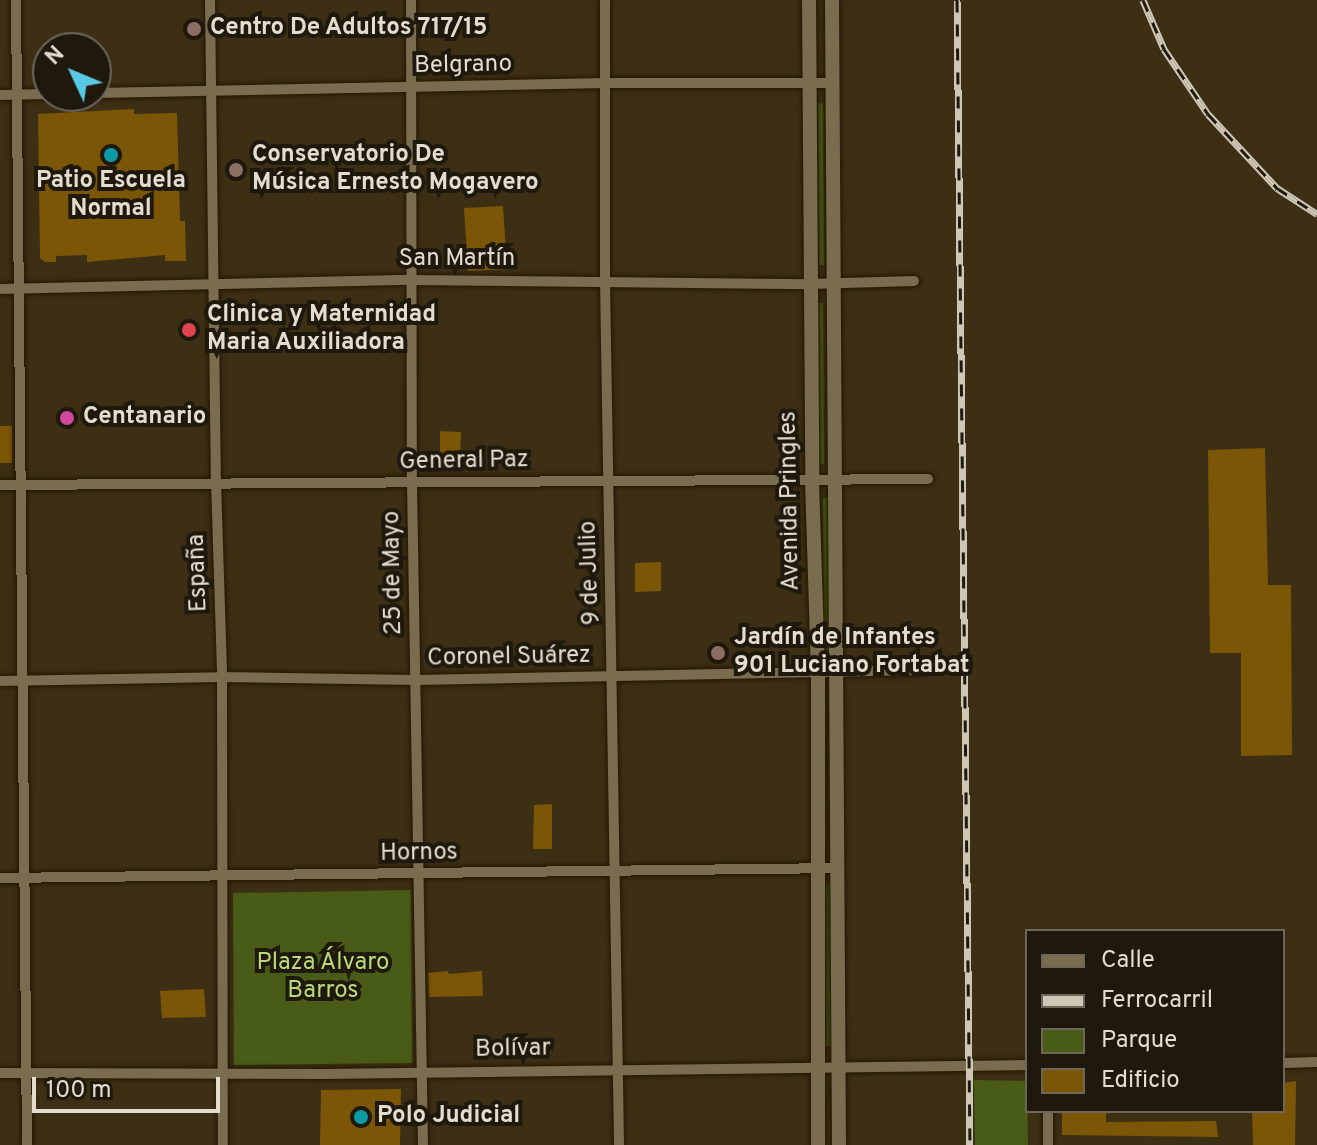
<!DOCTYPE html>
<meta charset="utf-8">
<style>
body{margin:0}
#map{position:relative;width:1317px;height:1145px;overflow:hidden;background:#3c2f14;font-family:Overpass,sans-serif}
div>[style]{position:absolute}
.green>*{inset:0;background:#495c17}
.building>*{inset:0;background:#7c5607}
.roads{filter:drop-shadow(0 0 2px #231700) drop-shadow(0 0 2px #231700)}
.street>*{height:10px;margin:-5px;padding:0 5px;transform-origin:5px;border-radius:5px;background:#7a6c4f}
.secondary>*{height:14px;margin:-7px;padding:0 7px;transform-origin:7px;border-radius:7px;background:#7a6c4f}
.rail>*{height:7px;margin-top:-3.5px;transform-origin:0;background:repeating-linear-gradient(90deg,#1e180d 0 12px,#cfc7b6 0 24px);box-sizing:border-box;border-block:2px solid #cfc7b6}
.dots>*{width:22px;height:22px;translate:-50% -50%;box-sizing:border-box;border:4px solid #1e180d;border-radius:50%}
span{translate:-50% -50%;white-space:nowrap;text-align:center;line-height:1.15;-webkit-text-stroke:8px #1e180d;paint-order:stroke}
.poi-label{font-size:24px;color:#e4dccc;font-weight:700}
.left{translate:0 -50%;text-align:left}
.street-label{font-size:24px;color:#e4dccc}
.park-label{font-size:24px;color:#bad979}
.legend{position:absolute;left:1025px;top:929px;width:260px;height:184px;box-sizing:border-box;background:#1e180d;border:2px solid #6d6659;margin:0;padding:10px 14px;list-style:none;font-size:24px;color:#e4dccc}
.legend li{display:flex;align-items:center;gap:16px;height:40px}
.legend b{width:40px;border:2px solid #6d6659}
.north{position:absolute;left:32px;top:32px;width:80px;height:80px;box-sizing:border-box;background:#1e180d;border:2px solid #6d6659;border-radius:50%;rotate:314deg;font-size:22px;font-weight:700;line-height:32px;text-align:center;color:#e4dccc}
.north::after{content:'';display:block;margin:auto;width:28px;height:36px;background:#58c8e4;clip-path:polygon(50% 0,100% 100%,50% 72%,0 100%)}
.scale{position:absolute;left:32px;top:1077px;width:188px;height:36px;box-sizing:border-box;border:4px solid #e4dccc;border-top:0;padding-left:10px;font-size:24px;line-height:28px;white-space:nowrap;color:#e4dccc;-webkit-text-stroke:6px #1e180d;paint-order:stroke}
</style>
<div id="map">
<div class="green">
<div style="clip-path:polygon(823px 103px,824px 265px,819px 265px,818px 104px)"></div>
<div style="clip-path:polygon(818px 303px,823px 303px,824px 464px,819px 464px)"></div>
<div style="clip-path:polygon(823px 498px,828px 498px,829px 659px,824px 659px)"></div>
<div style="clip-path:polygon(830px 884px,831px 1046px,826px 1046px,826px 885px)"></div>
<div style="clip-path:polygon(411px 890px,412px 1063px,234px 1065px,233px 893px)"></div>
<div style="clip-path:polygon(974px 1080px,1027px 1081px,1028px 1145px,975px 1145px)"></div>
</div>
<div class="building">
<div style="clip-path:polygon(134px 109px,134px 114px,177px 113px,180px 221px,185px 221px,186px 261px,165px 261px,165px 255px,87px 262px,87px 255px,56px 256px,56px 262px,45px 262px,40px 258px,38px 114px)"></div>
<div style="clip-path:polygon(503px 206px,507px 269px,468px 271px,464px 208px)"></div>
<div style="clip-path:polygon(0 426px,12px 426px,12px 463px,0 463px)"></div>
<div style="clip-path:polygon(440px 431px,461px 432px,460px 458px,440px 458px)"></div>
<div style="clip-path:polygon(1265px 448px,1268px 585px,1291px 585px,1292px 755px,1241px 756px,1241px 653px,1210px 653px,1208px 450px)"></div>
<div style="clip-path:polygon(661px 562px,661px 591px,635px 592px,635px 563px)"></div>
<div style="clip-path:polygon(552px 804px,552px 849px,533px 849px,534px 805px)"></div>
<div style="clip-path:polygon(448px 971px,449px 974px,482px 971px,483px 996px,429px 997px,428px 973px)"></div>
<div style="clip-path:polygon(204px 989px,206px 1017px,162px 1018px,160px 991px)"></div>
<div style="clip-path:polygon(1296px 1081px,1295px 1145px,1253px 1145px,1252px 1111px,1283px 1111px,1283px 1083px)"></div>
<div style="clip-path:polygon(401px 1089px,400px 1145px,320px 1145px,321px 1090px)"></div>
<div style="clip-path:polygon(1062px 1111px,1106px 1111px,1106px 1122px,1216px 1121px,1218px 1137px,1062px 1135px)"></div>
</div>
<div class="roads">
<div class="street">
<div style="left:16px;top:0;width:1145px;rotate:89.45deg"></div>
<div style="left:210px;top:0;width:481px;rotate:89.3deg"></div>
<div style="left:216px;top:481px;width:196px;rotate:88.2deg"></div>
<div style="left:222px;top:677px;width:468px;rotate:89.9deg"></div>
<div style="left:411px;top:0;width:483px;rotate:89.9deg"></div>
<div style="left:412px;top:483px;width:662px;rotate:89.05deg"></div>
<div style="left:605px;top:0;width:280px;rotate:90deg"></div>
<div style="left:605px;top:280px;width:865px;rotate:89.07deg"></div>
<div style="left:96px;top:93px;width:510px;rotate:-1.12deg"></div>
<div style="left:606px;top:83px;width:226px"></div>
<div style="left:0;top:95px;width:48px;rotate:-1.2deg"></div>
<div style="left:0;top:289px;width:410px;rotate:-1.3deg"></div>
<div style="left:410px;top:280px;width:400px;rotate:0.6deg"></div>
<div style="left:810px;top:284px;width:104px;rotate:-1.7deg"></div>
<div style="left:0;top:485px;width:928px;rotate:-0.37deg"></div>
<div style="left:0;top:681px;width:222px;rotate:-1deg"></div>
<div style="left:222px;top:677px;width:194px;rotate:0.9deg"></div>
<div style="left:416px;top:680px;width:506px;rotate:-1.13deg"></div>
<div style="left:0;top:878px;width:838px;rotate:-0.68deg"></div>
<div style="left:1283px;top:1063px;width:34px;rotate:-2deg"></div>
<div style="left:0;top:1073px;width:322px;rotate:0.2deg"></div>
<div style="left:322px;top:1074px;width:705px;rotate:-0.73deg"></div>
<div style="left:1048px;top:1145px;width:34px;rotate:-90deg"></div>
</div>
<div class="secondary">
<div style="left:809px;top:0;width:481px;rotate:89.6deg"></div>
<div style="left:812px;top:481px;width:189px;rotate:88.2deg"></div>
<div style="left:818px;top:670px;width:475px;rotate:90deg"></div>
<div style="left:832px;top:0;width:1145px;rotate:89.65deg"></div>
</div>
</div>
<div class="rail">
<div style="left:957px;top:0;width:1145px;rotate:89.35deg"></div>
<div style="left:1143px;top:0;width:53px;rotate:66.8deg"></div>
<div style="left:1164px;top:49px;width:78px;rotate:55.9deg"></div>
<div style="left:1208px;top:114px;width:101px;rotate:47deg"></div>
<div style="left:1277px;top:188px;width:48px;rotate:33deg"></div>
</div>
<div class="dots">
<div style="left:194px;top:29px;background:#8d6e63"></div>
<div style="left:111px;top:155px;background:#0f9aa8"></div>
<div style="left:236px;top:170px;background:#8d6e63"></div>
<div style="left:189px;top:330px;background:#e0444e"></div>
<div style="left:67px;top:418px;background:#d1479c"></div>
<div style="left:718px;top:653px;background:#8d6e63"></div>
<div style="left:361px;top:1117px;background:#0f9aa8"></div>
</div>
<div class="poi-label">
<span class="left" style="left:210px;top:29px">Centro De Adultos 717/15</span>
<span class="left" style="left:252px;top:170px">Conservatorio De<br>Música Ernesto Mogavero</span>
<span style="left:111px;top:196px">Patio Escuela<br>Normal</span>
<span class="left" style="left:207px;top:330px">Clinica y Maternidad<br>Maria Auxiliadora</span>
<span class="left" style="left:83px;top:418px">Centanario</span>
<span class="left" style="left:734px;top:653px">Jardín de Infantes<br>901 Luciano Fortabat</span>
<span class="left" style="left:377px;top:1117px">Polo Judicial</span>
</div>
<div class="street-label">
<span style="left:463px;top:66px;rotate:-1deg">Belgrano</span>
<span style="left:457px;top:260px">San Martín</span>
<span style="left:464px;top:462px;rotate:-1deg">General Paz</span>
<span style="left:791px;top:501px;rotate:-91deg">Avenida Pringles</span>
<span style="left:199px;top:573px;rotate:-92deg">España</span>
<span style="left:394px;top:573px;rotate:-91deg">25 de Mayo</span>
<span style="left:591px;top:573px;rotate:-92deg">9 de Julio</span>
<span style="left:509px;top:658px;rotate:-1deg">Coronel Suárez</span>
<span style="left:419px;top:854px;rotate:-1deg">Hornos</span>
<span style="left:513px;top:1050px;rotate:-1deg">Bolívar</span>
</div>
<div class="park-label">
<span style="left:323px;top:978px">Plaza Álvaro<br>Barros</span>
</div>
<ul class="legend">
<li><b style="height:10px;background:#7a6c4f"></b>Calle</li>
<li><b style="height:10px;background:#cfc7b6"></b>Ferrocarril</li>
<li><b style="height:22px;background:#495c17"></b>Parque</li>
<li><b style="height:22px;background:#7c5607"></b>Edificio</li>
</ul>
<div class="north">N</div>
<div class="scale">100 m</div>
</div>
